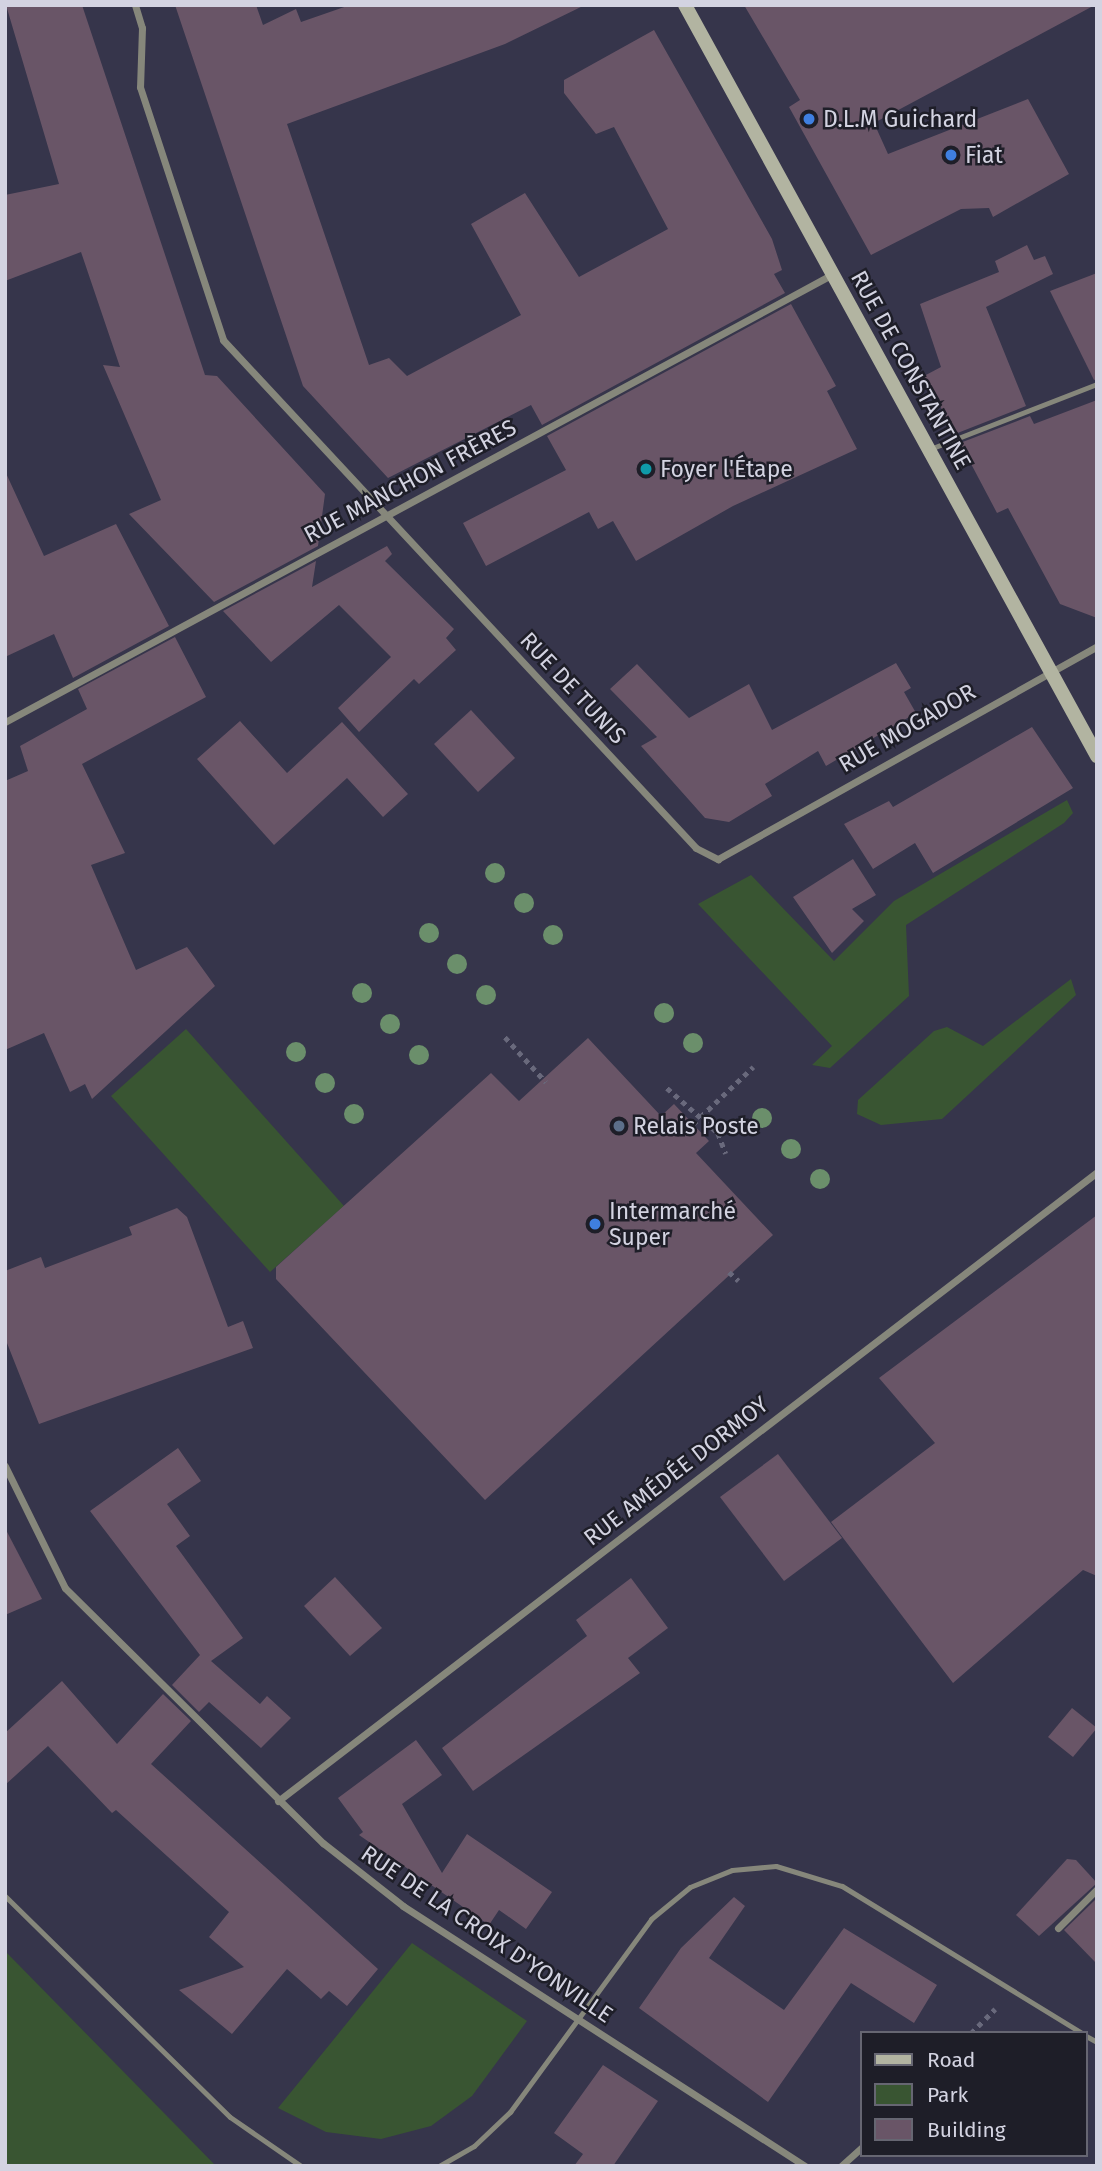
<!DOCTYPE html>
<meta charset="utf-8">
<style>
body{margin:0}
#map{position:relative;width:1102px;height:2171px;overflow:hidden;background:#36354b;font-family:"Fira Sans",sans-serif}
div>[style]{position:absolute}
.green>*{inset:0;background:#395532}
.building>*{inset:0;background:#695567}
.path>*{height:4.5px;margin-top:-2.25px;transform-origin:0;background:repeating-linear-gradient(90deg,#69697c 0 5px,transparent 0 10px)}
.lane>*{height:5px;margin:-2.5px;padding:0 2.5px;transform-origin:2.5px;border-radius:2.5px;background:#86877b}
.street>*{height:7px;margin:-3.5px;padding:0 3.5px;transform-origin:3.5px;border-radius:3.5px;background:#86877b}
.secondary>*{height:14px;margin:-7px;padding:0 7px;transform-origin:7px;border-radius:7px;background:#b2b4a1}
.trees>*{width:20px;height:20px;margin:-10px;border-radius:50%;background:#6b8f6b}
.dots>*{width:19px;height:19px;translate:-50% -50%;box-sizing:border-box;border:4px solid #1e1e28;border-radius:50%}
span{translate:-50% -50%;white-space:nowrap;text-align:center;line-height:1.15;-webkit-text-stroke:5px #1e1e28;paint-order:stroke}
.poi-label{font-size:23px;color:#d3d3e1}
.left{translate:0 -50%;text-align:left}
.street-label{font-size:23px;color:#d3d3e1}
.frame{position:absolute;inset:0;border:7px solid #d3d3e1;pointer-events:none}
.legend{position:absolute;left:860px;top:2031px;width:228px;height:126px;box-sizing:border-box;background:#1e1e28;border:2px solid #666672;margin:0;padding:9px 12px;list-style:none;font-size:21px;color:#d3d3e1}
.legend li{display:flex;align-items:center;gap:14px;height:35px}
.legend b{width:35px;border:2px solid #666672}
</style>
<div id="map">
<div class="green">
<div style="clip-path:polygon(1067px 800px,1073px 813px,1064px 823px,906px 925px,909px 996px,830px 1068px,812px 1065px,832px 1046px,698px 904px,751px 875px,834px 961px,894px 901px)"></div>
<div style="clip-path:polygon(1071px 979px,1076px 995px,942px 1119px,881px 1125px,857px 1114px,858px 1100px,934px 1031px,947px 1027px,983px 1046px)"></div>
<div style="clip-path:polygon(186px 1029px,344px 1206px,270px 1272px,111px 1096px)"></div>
<div style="clip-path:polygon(412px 1943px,527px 2021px,472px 2096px,431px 2126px,381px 2139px,326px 2132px,278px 2108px)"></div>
<div style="clip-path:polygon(5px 1951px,216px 2166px,5px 2166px)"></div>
</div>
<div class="building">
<div style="clip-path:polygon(6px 5px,82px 5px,205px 375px,217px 376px,325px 494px,318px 546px,214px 602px,129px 514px,161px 500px,103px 365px,120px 367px,81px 252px,5px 281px,5px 195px,59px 184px)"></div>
<div style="clip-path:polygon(175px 5px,256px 5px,263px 25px,296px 9px,301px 22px,350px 5px,585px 5px,505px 44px,287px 124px,369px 365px,389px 358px,407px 376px,521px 315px,471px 224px,525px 193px,579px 277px,668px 229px,614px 127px,596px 134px,564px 93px,564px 80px,654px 30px,772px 239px,782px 270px,774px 274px,785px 293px,542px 425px,531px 405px,388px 478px,303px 386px)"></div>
<div style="clip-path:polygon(744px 5px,1095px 5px,874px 123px,888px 154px,1028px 99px,1069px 174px,993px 217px,989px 208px,961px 209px,871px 255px,789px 107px,800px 100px)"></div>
<div style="clip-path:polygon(1027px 245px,1034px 260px,1045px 256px,1053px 274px,986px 307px,1026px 406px,955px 434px,924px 376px,941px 367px,920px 304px,999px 272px,995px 261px)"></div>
<div style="clip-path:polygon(1097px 273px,1097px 379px,1094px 380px,1050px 291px)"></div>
<div style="clip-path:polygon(791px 304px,836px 386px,827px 391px,857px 449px,733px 506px,636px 561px,613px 521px,598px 529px,589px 512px,486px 566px,463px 523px,566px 470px,547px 436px)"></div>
<div style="clip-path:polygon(1097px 400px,1097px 618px,1060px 604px,1008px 508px,997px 513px,960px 443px,1030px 416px,1034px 424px)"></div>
<div style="clip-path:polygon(5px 471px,44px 556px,116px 524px,169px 626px,73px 678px,54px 634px,5px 657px)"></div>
<div style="clip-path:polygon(387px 546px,392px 554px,385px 561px,454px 629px,446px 638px,456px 650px,419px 684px,414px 679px,359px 732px,338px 708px,391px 657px,339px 605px,271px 662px,223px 611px,316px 561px,312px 587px)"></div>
<div style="clip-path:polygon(175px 637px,206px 697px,82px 764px,125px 853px,91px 865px,136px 970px,187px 947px,215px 986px,92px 1099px,85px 1084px,70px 1092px,44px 1033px,5px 1050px,5px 781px,28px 771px,20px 746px,87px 709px,78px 689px)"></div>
<div style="clip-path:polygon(896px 663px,911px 688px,904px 692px,916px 713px,826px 766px,818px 751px,765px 784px,772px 796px,729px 822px,705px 818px,641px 746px,657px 737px,610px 689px,637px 664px,689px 718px,749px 684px,772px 730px)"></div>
<div style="clip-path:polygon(471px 710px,515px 758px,478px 792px,434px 744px)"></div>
<div style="clip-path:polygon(240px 721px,287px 773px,342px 722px,408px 794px,383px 817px,347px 778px,274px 845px,197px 759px)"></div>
<div style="clip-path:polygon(1032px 727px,1073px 788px,933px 873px,915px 843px,873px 869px,844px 824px,889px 801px,893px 807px)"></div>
<div style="clip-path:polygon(853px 859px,876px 895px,852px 909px,864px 921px,832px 953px,793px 897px)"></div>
<div style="clip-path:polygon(588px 1038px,661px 1116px,674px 1104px,709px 1141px,696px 1153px,773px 1235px,485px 1500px,276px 1279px,276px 1267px,491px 1073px,519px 1101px)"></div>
<div style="clip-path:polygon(177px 1208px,187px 1217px,228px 1327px,243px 1321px,253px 1348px,39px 1424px,5px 1338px,5px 1271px,41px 1257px,45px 1268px,132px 1235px,129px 1227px)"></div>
<div style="clip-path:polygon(1097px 1215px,1097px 1576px,1083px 1570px,953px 1683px,831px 1522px,935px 1443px,879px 1378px)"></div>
<div style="clip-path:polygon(178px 1448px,201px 1481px,167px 1504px,190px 1536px,176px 1546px,243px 1638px,211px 1661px,260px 1704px,267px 1696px,291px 1718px,261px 1748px,209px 1702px,199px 1712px,172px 1685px,200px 1655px,90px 1511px)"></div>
<div style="clip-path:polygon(778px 1454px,842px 1538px,784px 1581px,720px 1497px)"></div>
<div style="clip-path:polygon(5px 1528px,42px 1599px,5px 1615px)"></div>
<div style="clip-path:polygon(335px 1577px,382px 1628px,350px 1656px,304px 1606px)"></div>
<div style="clip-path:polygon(631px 1578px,668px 1628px,628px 1658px,640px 1673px,473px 1791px,442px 1748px,587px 1636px,576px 1620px)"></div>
<div style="clip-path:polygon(62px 1681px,117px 1744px,163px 1694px,191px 1721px,151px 1764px,378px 1969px,347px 2006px,329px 1991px,321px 1999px,287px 1969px,232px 2034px,179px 1990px,244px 1967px,209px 1937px,229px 1912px,116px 1810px,112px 1813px,48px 1746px,5px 1785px,5px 1733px)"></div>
<div style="clip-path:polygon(1072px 1708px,1097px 1728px,1073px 1757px,1048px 1737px)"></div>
<div style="clip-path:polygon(416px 1740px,442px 1775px,402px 1804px,442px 1873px,467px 1834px,552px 1892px,526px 1929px,499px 1910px,489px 1925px,359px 1835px,363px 1832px,338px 1798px)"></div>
<div style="clip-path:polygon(1067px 1859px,1076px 1860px,1097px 1883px,1039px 1936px,1016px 1915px)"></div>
<div style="clip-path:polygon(734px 1897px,745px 1906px,709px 1958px,784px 2010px,844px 1928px,937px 1985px,914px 2023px,851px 1983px,768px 2102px,639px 2008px,681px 1948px)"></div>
<div style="clip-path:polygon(1097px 1898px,1097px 1964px,1064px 1930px)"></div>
<div style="clip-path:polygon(603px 2065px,658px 2101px,613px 2166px,574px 2166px,583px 2154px,554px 2133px)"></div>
</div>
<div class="path">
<div style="left:505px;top:1037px;width:61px;rotate:47.7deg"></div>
<div style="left:667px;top:1088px;width:68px;rotate:41.4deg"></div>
<div style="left:718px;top:1133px;width:22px;rotate:69deg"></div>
<div style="left:693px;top:1124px;width:83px;rotate:-43.5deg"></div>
<div style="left:729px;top:1272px;width:13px;rotate:42deg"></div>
<div style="left:971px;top:2033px;width:34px;rotate:-45deg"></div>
</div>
<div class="lane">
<div style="left:930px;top:449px;width:179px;rotate:-21.3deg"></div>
<div style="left:5px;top:1896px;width:315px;rotate:44.5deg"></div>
<div style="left:230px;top:2117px;width:86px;rotate:34.6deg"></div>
<div style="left:1086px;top:2036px;width:13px;rotate:29deg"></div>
<div style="left:439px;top:2166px;width:40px;rotate:-29.7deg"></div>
<div style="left:474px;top:2146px;width:50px;rotate:-43.4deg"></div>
<div style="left:510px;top:2112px;width:239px;rotate:-53.8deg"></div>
<div style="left:651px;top:1919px;width:50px;rotate:-39.4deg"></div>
<div style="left:690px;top:1887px;width:45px;rotate:-22deg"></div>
<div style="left:732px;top:1870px;width:44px;rotate:-5.2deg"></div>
<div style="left:776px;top:1866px;width:69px;rotate:16.9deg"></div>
<div style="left:842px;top:1886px;width:281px;rotate:31.5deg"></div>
</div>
<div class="street">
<div style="left:135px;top:5px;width:24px;rotate:73deg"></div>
<div style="left:142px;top:28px;width:59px;rotate:91.9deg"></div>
<div style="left:140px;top:87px;width:266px;rotate:71.8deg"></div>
<div style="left:223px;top:340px;width:694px;rotate:47.04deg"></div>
<div style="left:696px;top:848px;width:25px;rotate:27deg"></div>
<div style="left:718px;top:859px;width:435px;rotate:-29.3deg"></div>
<div style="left:5px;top:722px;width:941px;rotate:-28.42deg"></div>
<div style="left:5px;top:1466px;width:136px;rotate:63.8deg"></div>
<div style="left:65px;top:1588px;width:363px;rotate:44.7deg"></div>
<div style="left:323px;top:1843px;width:102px;rotate:38.2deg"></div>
<div style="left:403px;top:1906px;width:479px;rotate:32.9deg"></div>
<div style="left:278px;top:1801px;width:1033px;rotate:-37.52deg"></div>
<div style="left:1058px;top:1928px;width:55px;rotate:-45deg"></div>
<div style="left:841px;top:2166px;width:28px;rotate:-42deg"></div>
</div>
<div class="secondary">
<div style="left:685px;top:5px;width:857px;rotate:61.25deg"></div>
</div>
<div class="trees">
<div style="left:495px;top:873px"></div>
<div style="left:524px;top:903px"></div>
<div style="left:429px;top:933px"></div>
<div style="left:553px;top:935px"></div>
<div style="left:457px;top:964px"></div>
<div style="left:362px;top:993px"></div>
<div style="left:486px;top:995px"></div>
<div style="left:664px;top:1013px"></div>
<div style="left:390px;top:1024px"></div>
<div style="left:693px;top:1043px"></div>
<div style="left:296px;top:1052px"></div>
<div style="left:419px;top:1055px"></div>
<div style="left:325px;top:1083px"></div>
<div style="left:354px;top:1114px"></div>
<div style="left:762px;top:1118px"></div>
<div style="left:791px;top:1149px"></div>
<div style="left:820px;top:1179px"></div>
</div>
<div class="dots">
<div style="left:809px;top:119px;background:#3f7fe0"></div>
<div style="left:951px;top:155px;background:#3f7fe0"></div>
<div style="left:646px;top:469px;background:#0f9aa8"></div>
<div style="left:619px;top:1126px;background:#5c6f8a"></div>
<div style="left:595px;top:1224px;background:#3f7fe0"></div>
</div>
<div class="poi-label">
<span class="left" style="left:823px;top:119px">D.L.M Guichard</span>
<span class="left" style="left:965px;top:155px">Fiat</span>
<span class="left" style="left:660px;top:469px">Foyer l'Étape</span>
<span class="left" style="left:633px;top:1126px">Relais Poste</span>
<span class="left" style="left:609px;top:1224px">Intermarché<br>Super</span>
</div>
<div class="street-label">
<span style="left:911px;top:370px;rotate:61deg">RUE DE CONSTANTINE</span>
<span style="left:410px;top:481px;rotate:-28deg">RUE MANCHON FRÈRES</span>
<span style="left:573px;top:688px;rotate:47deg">RUE DE TUNIS</span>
<span style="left:907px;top:728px;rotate:-30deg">RUE MOGADOR</span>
<span style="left:676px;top:1471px;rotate:-38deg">RUE AMÉDÉE DORMOY</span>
<span style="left:487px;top:1934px;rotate:34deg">RUE DE LA CROIX D'YONVILLE</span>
</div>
<div class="frame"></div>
<ul class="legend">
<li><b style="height:9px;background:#b2b4a1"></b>Road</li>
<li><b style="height:19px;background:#395532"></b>Park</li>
<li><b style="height:19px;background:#695567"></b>Building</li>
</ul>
</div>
